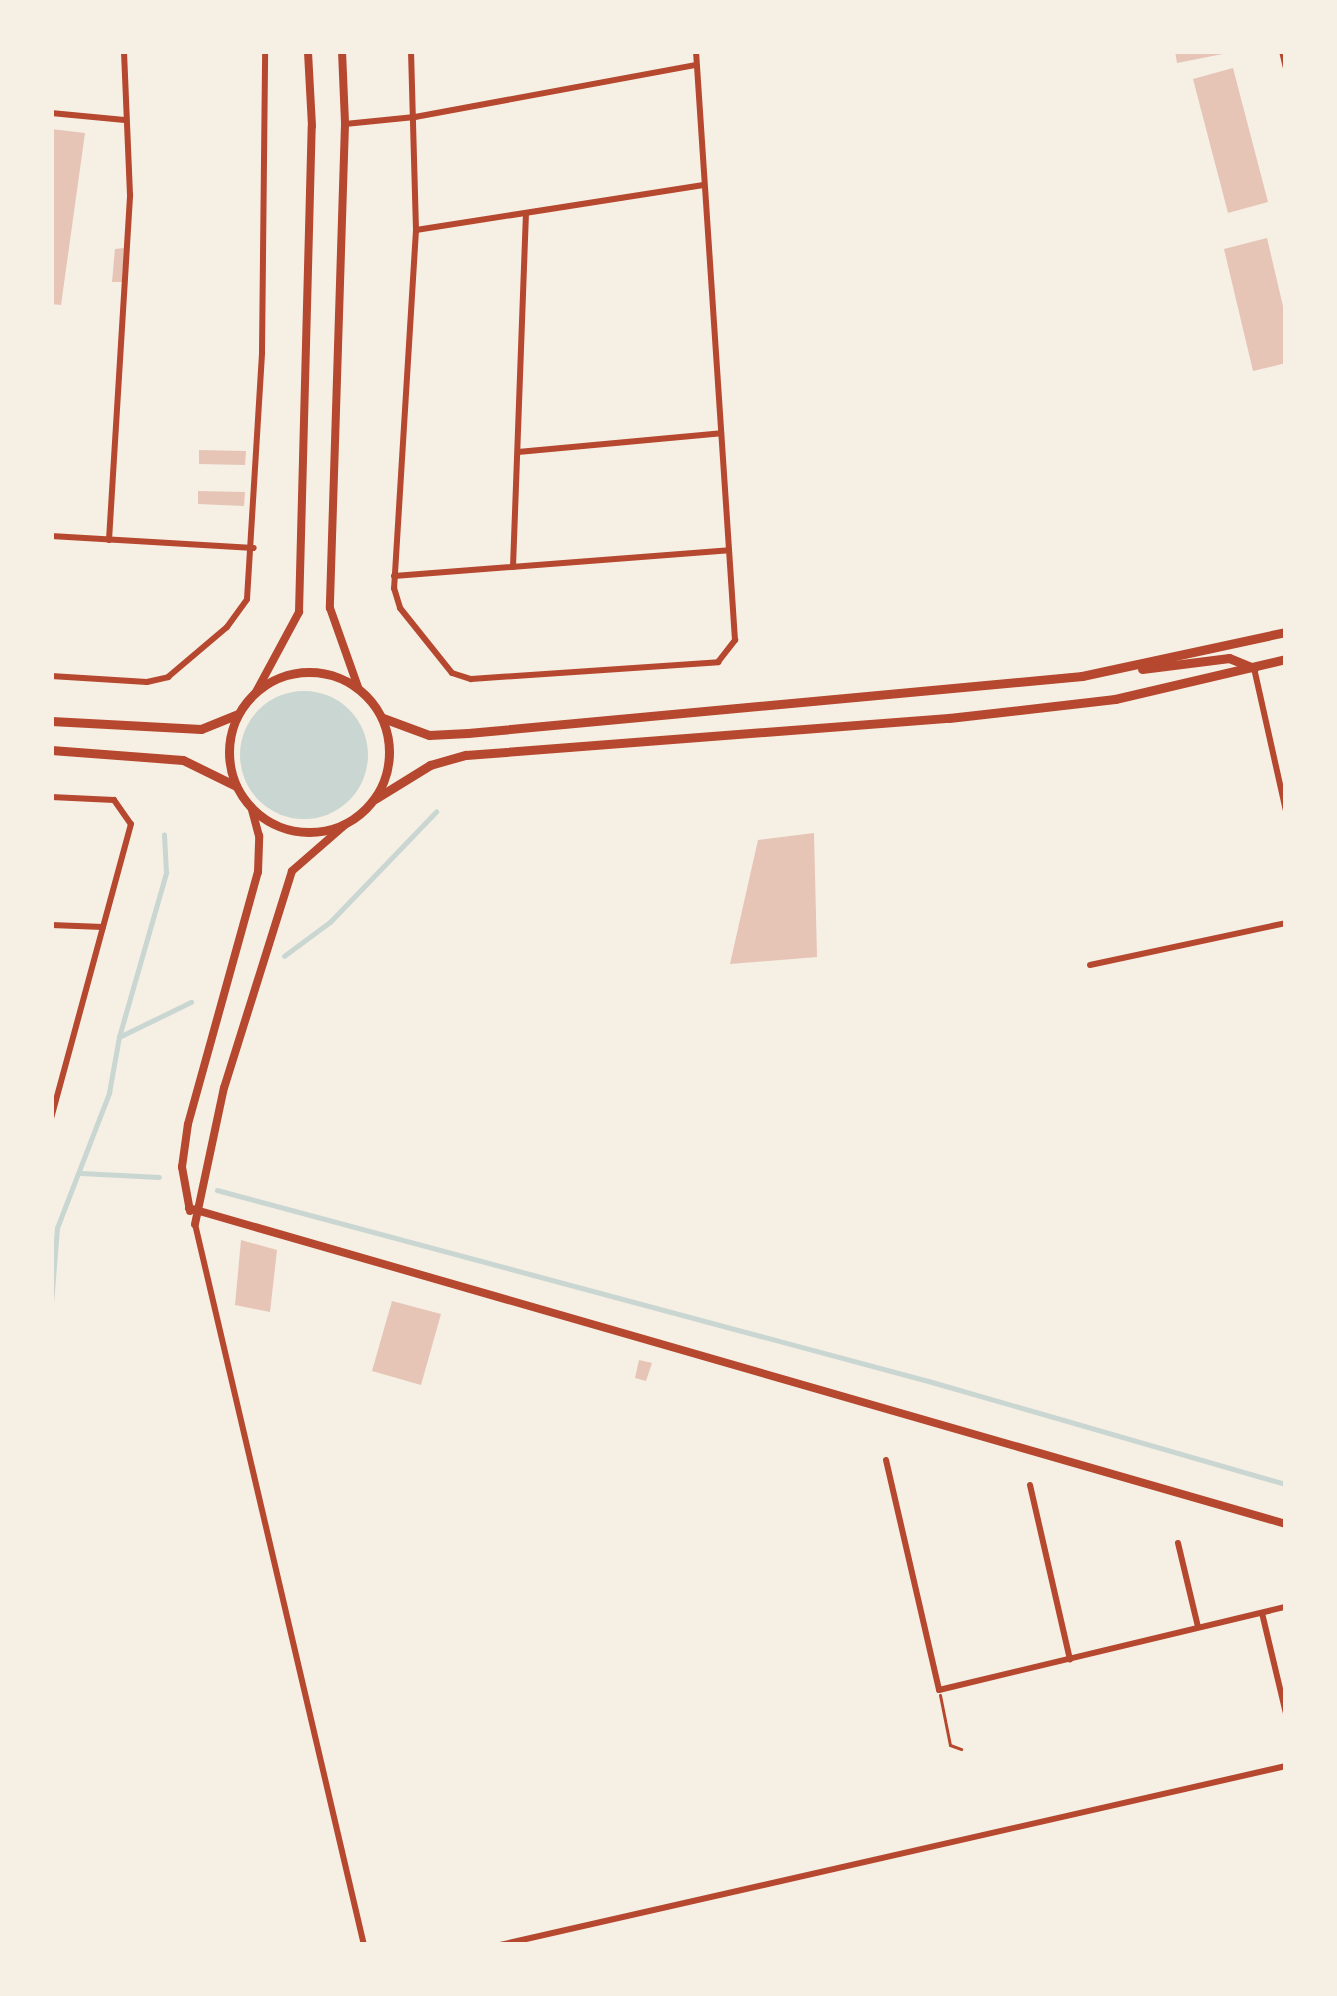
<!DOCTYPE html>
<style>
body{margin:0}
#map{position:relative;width:1337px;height:1996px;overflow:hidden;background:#f6efe4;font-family:"Public Sans",sans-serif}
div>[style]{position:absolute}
.water>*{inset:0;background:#c9d6d2}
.round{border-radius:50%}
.stream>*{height:4.5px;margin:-2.25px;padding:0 2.25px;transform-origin:2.25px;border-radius:2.25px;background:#c9d6d2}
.building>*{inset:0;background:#e6c5b7}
.service>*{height:3px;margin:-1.5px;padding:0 1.5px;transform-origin:1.5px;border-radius:1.5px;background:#b5482f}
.minor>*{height:6px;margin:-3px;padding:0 3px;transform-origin:3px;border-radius:3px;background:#b5482f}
.tertiary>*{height:8px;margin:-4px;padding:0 4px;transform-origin:4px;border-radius:4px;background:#b5482f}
.secondary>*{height:9px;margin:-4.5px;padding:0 4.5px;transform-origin:4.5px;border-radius:4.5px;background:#b5482f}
.secondary>.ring{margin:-4.5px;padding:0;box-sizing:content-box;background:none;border:9px solid #b5482f;border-radius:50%}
span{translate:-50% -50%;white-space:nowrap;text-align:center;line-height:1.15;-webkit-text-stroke:12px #f6efe4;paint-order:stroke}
.frame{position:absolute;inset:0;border:54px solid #f6efe4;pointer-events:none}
</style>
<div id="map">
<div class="water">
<div class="round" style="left:240px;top:691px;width:128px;height:128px"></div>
</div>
<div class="stream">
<div style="left:284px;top:956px;width:57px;rotate:-36.5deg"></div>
<div style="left:330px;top:922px;width:153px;rotate:-46.1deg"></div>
<div style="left:119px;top:1037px;width:80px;rotate:-25.9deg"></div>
<div style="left:81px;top:1173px;width:78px;rotate:2.9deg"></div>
<div style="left:217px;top:1190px;width:740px;rotate:15.03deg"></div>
<div style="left:932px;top:1382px;width:368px;rotate:16.1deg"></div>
<div style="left:51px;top:1304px;width:76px;rotate:-85.5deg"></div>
<div style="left:57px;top:1228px;width:145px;rotate:-68.9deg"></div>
<div style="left:109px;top:1093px;width:57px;rotate:-79.9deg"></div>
<div style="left:119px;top:1037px;width:171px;rotate:-74deg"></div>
<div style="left:166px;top:873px;width:38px;rotate:-93deg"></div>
</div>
<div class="building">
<div style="clip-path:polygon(1175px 51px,1228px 51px,1228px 53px,1177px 63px)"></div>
<div style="clip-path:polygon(1233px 68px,1268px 202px,1228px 213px,1193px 79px)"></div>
<div style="clip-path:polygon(51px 129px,85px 133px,61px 305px,51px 304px)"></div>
<div style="clip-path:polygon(1267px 238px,1286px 319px,1286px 363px,1253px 371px,1224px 249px)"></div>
<div style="clip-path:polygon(124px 248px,122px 282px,112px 282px,115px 249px)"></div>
<div style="clip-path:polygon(199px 450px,246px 451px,245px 465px,199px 464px)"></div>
<div style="clip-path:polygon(198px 491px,245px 492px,244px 506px,198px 504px)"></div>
<div style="clip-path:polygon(814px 833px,817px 957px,730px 964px,758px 840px)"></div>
<div style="clip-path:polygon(241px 1240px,277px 1250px,270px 1312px,235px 1305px)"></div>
<div style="clip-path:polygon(392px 1301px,441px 1314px,421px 1385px,372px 1371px)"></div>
<div style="clip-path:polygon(639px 1360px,652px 1363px,646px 1381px,635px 1378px)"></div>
</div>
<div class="service">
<div style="left:940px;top:1695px;width:51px;rotate:78.7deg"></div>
<div style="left:950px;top:1745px;width:12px;rotate:20deg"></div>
</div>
<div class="minor">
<div style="left:411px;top:51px;width:179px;rotate:88.4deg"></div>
<div style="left:416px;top:230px;width:359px;rotate:93.5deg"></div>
<div style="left:394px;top:588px;width:21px;rotate:73deg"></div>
<div style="left:400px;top:608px;width:83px;rotate:51.3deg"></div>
<div style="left:452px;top:673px;width:20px;rotate:18deg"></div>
<div style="left:471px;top:679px;width:248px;rotate:-3.9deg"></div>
<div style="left:718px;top:662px;width:28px;rotate:-52deg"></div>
<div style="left:735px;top:640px;width:590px;rotate:-93.79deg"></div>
<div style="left:1282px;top:51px;width:17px;rotate:77deg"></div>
<div style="left:51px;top:113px;width:74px;rotate:5.4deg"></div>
<div style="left:345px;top:124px;width:70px;rotate:-5.7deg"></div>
<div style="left:415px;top:117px;width:286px;rotate:-10.5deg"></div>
<div style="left:416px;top:230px;width:291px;rotate:-8.9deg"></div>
<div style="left:518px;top:452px;width:204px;rotate:-5.3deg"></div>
<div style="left:51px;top:536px;width:203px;rotate:3.4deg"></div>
<div style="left:109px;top:540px;width:346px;rotate:-86.5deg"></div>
<div style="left:130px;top:195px;width:144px;rotate:-92.4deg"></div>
<div style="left:513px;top:567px;width:354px;rotate:-87.9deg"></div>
<div style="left:394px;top:576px;width:336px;rotate:-4.4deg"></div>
<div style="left:1254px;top:668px;width:147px;rotate:77.4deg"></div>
<div style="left:51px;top:676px;width:96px;rotate:3.6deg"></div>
<div style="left:147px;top:682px;width:22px;rotate:-13deg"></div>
<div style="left:168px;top:677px;width:77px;rotate:-40.3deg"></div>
<div style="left:227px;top:627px;width:34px;rotate:-54deg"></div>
<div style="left:247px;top:599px;width:247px;rotate:-86.5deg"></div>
<div style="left:262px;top:352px;width:301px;rotate:-89.4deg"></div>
<div style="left:51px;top:797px;width:63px;rotate:2.7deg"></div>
<div style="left:114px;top:800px;width:29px;rotate:55deg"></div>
<div style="left:131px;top:824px;width:305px;rotate:105.2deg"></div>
<div style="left:51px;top:925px;width:52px;rotate:2.2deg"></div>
<div style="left:1090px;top:965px;width:200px;rotate:-12.1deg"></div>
<div style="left:195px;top:1224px;width:741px;rotate:76.81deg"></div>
<div style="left:886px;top:1460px;width:236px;rotate:77deg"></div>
<div style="left:939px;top:1690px;width:357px;rotate:-13.5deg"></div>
<div style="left:1030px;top:1485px;width:179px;rotate:77.1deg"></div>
<div style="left:1178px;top:1543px;width:86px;rotate:76.6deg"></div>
<div style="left:1262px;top:1613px;width:104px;rotate:76.6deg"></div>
<div style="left:500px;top:1945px;width:806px;rotate:-12.83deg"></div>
</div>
<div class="tertiary">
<div style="left:342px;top:51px;width:73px;rotate:87.6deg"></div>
<div style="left:345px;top:124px;width:484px;rotate:91.8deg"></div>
<div style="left:330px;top:608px;width:84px;rotate:70.5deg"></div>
<div style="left:256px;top:692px;width:91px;rotate:-61.7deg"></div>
<div style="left:299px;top:612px;width:486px;rotate:-88.5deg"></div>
<div style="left:312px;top:126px;width:75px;rotate:-93.1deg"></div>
<div style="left:189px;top:1208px;width:1142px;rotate:16.07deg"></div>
<div style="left:190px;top:1211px;width:45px;rotate:-100.3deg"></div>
<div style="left:182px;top:1167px;width:43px;rotate:-82.1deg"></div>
<div style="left:188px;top:1124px;width:262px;rotate:-74.5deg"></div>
<div style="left:258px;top:872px;width:36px;rotate:-88deg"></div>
<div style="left:259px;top:836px;width:28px;rotate:-105deg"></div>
<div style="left:195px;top:1224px;width:139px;rotate:-78deg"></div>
<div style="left:224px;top:1088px;width:227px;rotate:-72.6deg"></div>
<div style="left:292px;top:871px;width:70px;rotate:-41deg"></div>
</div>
<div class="secondary">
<div style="left:1142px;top:669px;width:88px;rotate:-7.2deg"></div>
<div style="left:1229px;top:658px;width:27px;rotate:22deg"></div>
<div class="ring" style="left:229px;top:672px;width:151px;height:151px"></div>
<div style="left:383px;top:718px;width:49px;rotate:20.3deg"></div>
<div style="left:429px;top:735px;width:39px;rotate:-3deg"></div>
<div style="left:468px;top:733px;width:617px;rotate:-5.3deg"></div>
<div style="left:1082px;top:676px;width:209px;rotate:-12.2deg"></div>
<div style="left:51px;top:721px;width:150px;rotate:3.1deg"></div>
<div style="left:201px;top:729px;width:40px;rotate:-22deg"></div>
<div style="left:51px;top:750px;width:132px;rotate:4.3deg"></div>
<div style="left:183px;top:760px;width:59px;rotate:26.1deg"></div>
<div style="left:375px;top:799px;width:65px;rotate:-31.7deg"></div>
<div style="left:430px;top:765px;width:37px;rotate:-16deg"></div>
<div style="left:466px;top:755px;width:484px;rotate:-4.4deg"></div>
<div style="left:949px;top:718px;width:167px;rotate:-6.5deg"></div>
<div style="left:1115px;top:699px;width:176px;rotate:-13.2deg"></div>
</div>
<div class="frame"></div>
</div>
